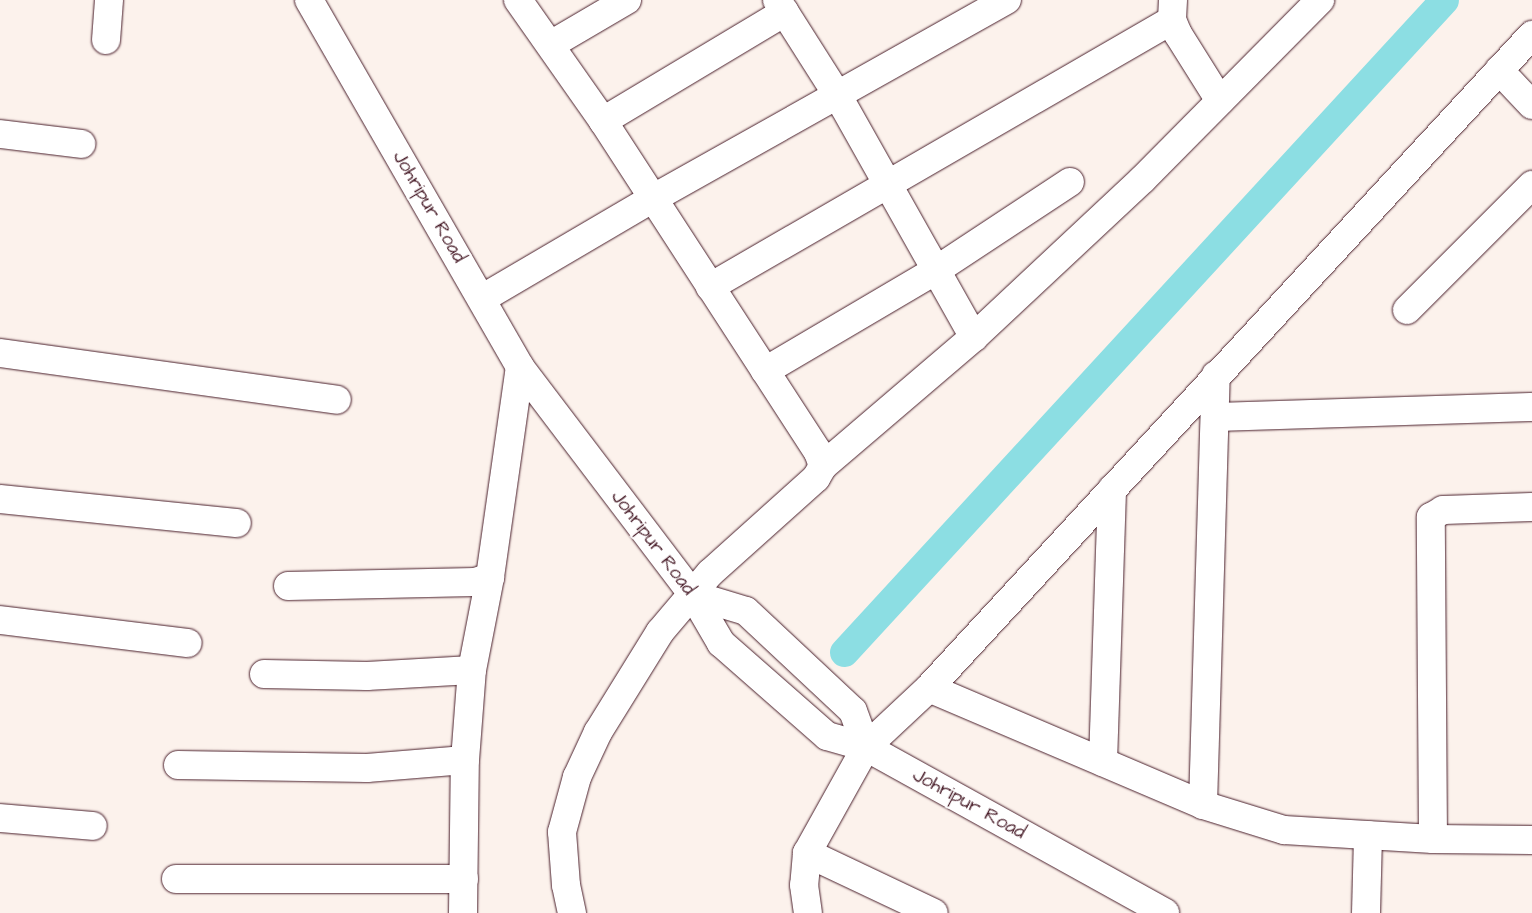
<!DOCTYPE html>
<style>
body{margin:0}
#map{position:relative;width:1532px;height:913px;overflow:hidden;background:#fcf2ec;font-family:"Architects Daughter",sans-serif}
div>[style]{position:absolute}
.canal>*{height:29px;margin:-14.5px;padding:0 14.5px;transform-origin:14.5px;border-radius:14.5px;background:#8cdee3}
.roads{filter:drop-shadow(0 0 1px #4a1f2b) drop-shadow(0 0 1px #4a1f2b)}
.street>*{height:28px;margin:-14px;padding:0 14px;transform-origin:14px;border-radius:14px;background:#fff}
.secondary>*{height:28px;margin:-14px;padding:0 14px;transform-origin:14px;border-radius:14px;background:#fff}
span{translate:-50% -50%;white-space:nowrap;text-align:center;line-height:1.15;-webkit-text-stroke:4px #fff;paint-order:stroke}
.street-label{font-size:19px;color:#4a1f2b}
</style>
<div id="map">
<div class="canal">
<div style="left:844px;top:652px;width:886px;rotate:-47.38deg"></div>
</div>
<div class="roads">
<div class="street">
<div style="left:777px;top:0;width:114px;rotate:57.6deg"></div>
<div style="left:838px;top:96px;width:277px;rotate:60.6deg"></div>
<div style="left:1173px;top:0;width:20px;rotate:93deg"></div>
<div style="left:1172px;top:20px;width:15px;rotate:67deg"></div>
<div style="left:1178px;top:34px;width:79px;rotate:57.9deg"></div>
<div style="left:106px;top:40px;width:40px;rotate:-85.7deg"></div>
<div style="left:552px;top:44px;width:87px;rotate:-30.4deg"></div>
<div style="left:1499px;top:70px;width:48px;rotate:46.7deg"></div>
<div style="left:603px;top:121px;width:212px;rotate:-30.9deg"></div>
<div style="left:0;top:134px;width:82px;rotate:7deg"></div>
<div style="left:652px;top:199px;width:407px;rotate:-29.3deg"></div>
<div style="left:710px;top:287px;width:534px;rotate:-30.02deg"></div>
<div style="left:1407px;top:310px;width:177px;rotate:-45deg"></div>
<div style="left:0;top:353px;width:340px;rotate:7.9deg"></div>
<div style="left:765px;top:371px;width:201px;rotate:-30.5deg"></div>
<div style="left:938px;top:269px;width:158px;rotate:-33.4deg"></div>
<div style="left:1215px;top:417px;width:317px;rotate:-1.8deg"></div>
<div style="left:823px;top:466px;width:199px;rotate:-40.5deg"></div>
<div style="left:974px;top:337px;width:231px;rotate:-43.1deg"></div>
<div style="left:1143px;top:179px;width:252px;rotate:-45.3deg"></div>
<div style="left:0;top:499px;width:238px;rotate:5.8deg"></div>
<div style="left:288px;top:586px;width:187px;rotate:-1.2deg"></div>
<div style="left:475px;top:582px;width:16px;rotate:-18deg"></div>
<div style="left:0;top:620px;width:189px;rotate:7deg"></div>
<div style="left:264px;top:674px;width:103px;rotate:1.1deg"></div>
<div style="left:367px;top:676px;width:105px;rotate:-3.3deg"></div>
<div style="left:929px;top:688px;width:298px;rotate:23.1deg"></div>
<div style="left:1203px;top:805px;width:85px;rotate:17.2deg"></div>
<div style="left:1284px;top:830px;width:149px;rotate:3.5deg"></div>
<div style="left:1433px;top:839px;width:99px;rotate:0.6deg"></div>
<div style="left:866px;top:747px;width:86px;rotate:-43.1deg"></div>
<div style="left:929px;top:688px;width:889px;rotate:-47.28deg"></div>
<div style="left:1103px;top:762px;width:273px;rotate:-88.1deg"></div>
<div style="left:178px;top:765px;width:189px;rotate:0.9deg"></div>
<div style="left:367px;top:768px;width:98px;rotate:-4.7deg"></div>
<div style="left:1203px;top:805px;width:430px;rotate:-88.3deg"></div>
<div style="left:0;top:818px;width:93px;rotate:4.9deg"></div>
<div style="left:1433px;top:839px;width:322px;rotate:-90.4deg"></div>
<div style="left:1431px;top:517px;width:14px;rotate:-30deg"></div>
<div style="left:1443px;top:510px;width:89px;rotate:-1.9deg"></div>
<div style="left:807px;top:853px;width:140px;rotate:25.3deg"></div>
<div style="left:176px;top:879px;width:288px"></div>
<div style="left:463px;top:913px;width:153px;rotate:-89.3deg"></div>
<div style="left:465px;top:760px;width:90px;rotate:-85.6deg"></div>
<div style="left:472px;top:670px;width:95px;rotate:-79deg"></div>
<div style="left:490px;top:577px;width:212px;rotate:-81.9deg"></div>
<div style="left:1366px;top:913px;width:78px;rotate:-88.5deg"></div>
</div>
<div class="secondary">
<div style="left:309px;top:0;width:423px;rotate:60.1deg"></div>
<div style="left:520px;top:367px;width:286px;rotate:52.8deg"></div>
<div style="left:693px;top:595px;width:56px;rotate:59.7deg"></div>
<div style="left:721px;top:643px;width:141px;rotate:41.3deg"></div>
<div style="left:827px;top:736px;width:41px;rotate:15.8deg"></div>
<div style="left:866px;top:747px;width:342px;rotate:29deg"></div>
<div style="left:518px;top:0;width:148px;rotate:54.9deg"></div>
<div style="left:603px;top:121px;width:395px;rotate:57deg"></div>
<div style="left:818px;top:452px;width:15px;rotate:70deg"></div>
<div style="left:823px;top:466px;width:14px;rotate:120deg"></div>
<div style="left:816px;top:478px;width:142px;rotate:138.1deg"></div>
<div style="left:710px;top:573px;width:77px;rotate:130.3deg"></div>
<div style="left:660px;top:632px;width:118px;rotate:121.8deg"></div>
<div style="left:598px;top:732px;width:50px;rotate:115deg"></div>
<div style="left:577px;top:777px;width:57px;rotate:105.3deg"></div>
<div style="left:562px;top:832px;width:53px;rotate:85.7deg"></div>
<div style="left:566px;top:885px;width:29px;rotate:78deg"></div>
<div style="left:483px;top:298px;width:196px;rotate:-30.4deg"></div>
<div style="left:693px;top:595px;width:55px;rotate:16.8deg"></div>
<div style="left:746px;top:611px;width:146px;rotate:43.1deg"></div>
<div style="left:853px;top:711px;width:38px;rotate:70deg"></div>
<div style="left:866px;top:747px;width:121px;rotate:119.1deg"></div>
<div style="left:807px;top:853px;width:32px;rotate:95deg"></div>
<div style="left:804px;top:885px;width:28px;rotate:82deg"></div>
</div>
</div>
<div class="street-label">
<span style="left:429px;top:207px;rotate:60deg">Johripur Road</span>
<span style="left:653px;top:543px;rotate:53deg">Johripur Road</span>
<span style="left:969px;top:804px;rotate:29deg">Johripur Road</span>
</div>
</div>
